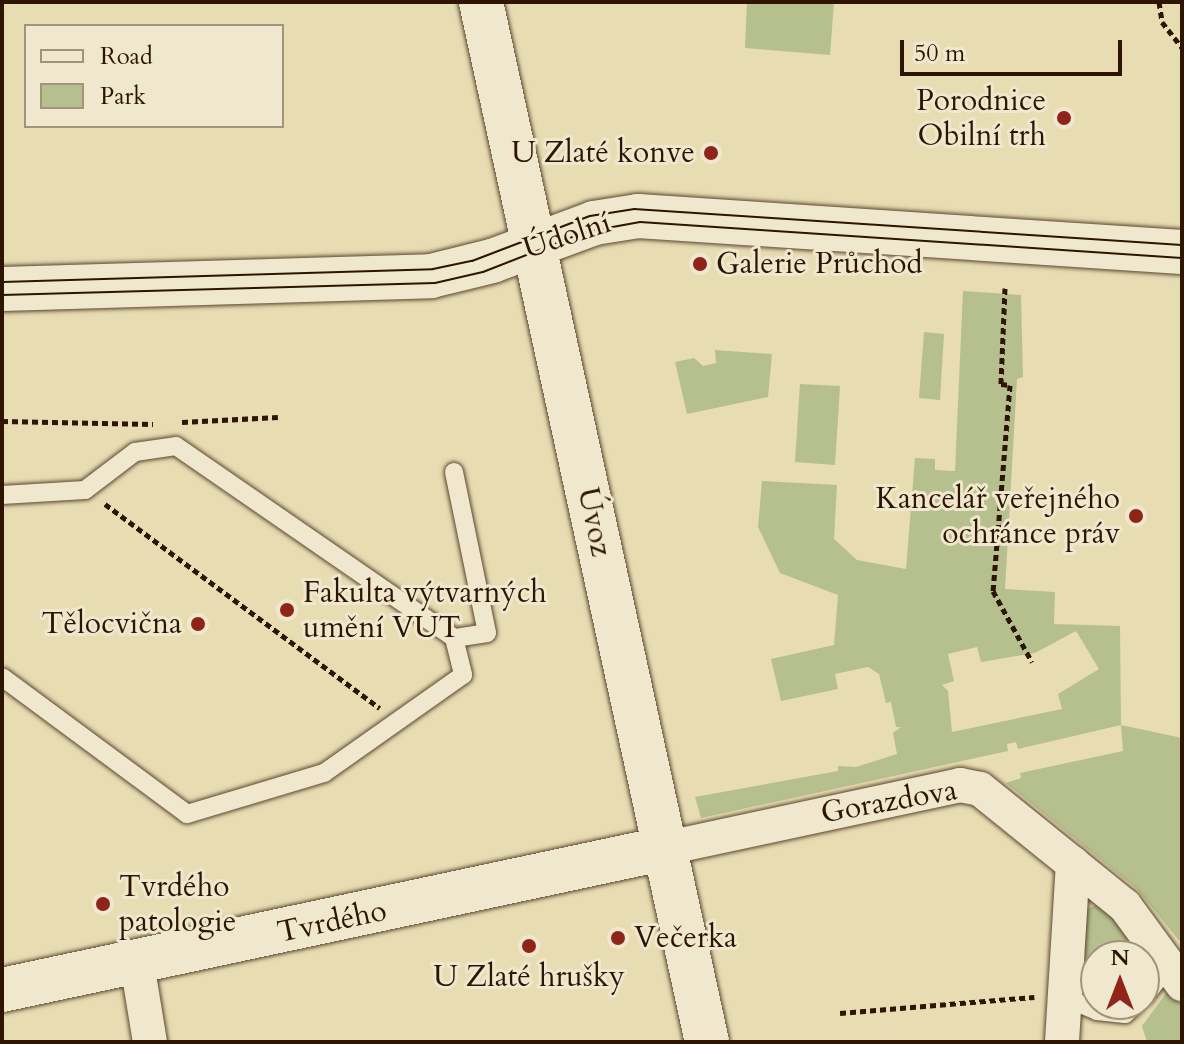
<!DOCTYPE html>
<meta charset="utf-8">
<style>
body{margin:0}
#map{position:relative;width:1184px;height:1044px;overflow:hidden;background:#e8dcb3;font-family:Cardo,serif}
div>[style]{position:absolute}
.green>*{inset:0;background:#b5c08e}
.path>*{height:5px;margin-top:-2.5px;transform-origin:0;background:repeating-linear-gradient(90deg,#2d1501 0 6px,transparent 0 10px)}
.roads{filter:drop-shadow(0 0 2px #5c472e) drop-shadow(0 0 2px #5c472e)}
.lane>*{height:18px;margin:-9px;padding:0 9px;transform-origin:9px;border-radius:9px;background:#f0e8ce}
.street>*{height:34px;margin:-17px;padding:0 17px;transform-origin:17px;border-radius:17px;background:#f0e8ce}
.secondary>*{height:44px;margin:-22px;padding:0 22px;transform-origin:22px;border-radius:22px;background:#f0e8ce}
.tram>*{height:2px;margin:-1px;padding:0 1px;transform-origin:1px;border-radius:1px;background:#2d1501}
.dots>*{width:22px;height:22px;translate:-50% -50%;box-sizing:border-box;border:4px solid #f0e8ce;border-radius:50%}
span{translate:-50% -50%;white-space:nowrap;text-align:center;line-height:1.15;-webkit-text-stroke:6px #f0e8ce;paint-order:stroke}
.poi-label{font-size:30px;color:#2d1501}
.right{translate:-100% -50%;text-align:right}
.left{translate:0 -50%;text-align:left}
.street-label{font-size:30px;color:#2d1501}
.frame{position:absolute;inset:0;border:4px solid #2d1501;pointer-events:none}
.legend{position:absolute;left:24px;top:24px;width:260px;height:104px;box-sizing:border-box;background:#f0e8ce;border:2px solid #a2947c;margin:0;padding:10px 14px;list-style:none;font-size:24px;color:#2d1501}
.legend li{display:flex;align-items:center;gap:16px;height:40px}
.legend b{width:40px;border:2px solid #a2947c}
.north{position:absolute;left:1080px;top:940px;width:80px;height:80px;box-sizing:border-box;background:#f0e8ce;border:2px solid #a2947c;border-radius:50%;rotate:0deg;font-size:22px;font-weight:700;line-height:32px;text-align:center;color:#2d1501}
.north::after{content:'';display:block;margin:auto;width:28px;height:36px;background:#8f2418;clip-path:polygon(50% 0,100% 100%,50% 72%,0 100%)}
.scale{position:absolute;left:900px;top:40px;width:222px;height:36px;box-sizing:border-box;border:4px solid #2d1501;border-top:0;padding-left:10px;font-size:24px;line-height:28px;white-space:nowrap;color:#2d1501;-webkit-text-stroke:6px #f0e8ce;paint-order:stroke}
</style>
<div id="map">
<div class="green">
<div style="clip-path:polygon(747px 2px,834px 2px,830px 55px,745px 48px)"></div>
<div style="clip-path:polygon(evenodd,963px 291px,1021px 295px,1023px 377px,1017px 379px,1005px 589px,1055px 592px,1054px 624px,1120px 626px,1121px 725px,1182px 738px,1182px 944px,1137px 889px,1006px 783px,1021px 778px,1020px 773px,1123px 751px,1121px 725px,1018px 749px,1016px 742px,1007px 744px,1008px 751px,701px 818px,695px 797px,838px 771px,838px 766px,856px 767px,897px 754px,893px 733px,901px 727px,896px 727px,891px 702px,886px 703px,879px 674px,868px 667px,835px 674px,838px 689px,781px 701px,771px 659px,834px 645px,838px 595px,780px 573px,758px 527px,762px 481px,837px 485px,834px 539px,857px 560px,906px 569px,915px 458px,935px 459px,935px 470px,955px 471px,963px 291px,1076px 631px,1099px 669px,1058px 694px,1062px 709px,952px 732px,948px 691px,942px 685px,954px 681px,948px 654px,977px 647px,981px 662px,1035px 653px,1076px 631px)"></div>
<div style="clip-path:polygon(924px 332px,944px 334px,940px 400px,919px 398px)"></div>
<div style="clip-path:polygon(715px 350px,772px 354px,768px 397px,687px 414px,675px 362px,694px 358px,703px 366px,716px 363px)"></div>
<div style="clip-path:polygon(800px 384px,840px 386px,835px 465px,795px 462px)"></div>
<div style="clip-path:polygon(1098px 904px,1107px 907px,1147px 959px,1096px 956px,1096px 978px,1082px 981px,1085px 910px)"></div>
<div style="clip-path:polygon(1170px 988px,1182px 1006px,1182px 1040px,1147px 1042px,1142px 1026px)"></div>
</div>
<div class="path">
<div style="left:1159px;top:2px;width:20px;rotate:81deg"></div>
<div style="left:1162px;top:22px;width:33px;rotate:52deg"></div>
<div style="left:1005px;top:288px;width:96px;rotate:92.4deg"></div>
<div style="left:1001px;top:384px;width:9px;rotate:6deg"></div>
<div style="left:1010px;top:385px;width:207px;rotate:94.7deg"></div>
<div style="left:993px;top:591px;width:81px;rotate:61.2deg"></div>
<div style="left:2px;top:421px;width:151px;rotate:1.1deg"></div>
<div style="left:182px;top:422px;width:96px;rotate:-3deg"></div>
<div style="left:105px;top:504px;width:342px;rotate:36.6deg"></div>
<div style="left:840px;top:1013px;width:195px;rotate:-4.7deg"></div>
</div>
<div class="roads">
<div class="lane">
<div style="left:454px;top:472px;width:164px;rotate:78.4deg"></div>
<div style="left:487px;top:633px;width:33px;rotate:171deg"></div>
<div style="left:2px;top:495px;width:83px;rotate:-3.4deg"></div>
<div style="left:85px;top:490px;width:63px;rotate:-37.2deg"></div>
<div style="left:135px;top:452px;width:41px;rotate:-8.3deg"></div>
<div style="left:176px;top:446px;width:338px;rotate:34.6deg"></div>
<div style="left:454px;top:638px;width:38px;rotate:76deg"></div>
<div style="left:463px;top:675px;width:170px;rotate:144.8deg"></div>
<div style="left:324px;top:773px;width:143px;rotate:163.3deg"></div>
<div style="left:187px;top:814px;width:230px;rotate:-143.5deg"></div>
<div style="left:1064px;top:997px;width:36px;rotate:23deg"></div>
<div style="left:1097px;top:1011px;width:28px;rotate:6deg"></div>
<div style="left:1125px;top:1014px;width:15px;rotate:-42deg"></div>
<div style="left:1144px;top:997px;width:42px;rotate:-51.8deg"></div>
</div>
<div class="street">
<div style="left:662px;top:849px;width:305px;rotate:-12.1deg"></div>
<div style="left:960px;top:785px;width:20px;rotate:11deg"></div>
<div style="left:980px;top:789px;width:186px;rotate:38.9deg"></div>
<div style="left:1125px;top:906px;width:97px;rotate:53.8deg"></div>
<div style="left:137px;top:963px;width:80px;rotate:80.7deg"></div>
<div style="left:1062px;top:1042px;width:179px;rotate:-86.5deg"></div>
</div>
<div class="secondary">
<div style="left:481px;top:2px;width:1064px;rotate:77.74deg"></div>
<div style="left:2px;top:289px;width:429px;rotate:-1.7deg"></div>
<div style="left:431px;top:276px;width:63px;rotate:-13.8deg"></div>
<div style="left:492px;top:261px;width:109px;rotate:-20.4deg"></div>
<div style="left:594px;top:223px;width:45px;rotate:-9deg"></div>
<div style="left:638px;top:216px;width:545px;rotate:3.79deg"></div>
<div style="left:2px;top:990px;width:675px;rotate:-12.06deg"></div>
</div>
</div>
<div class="tram">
<div style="left:2px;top:282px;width:431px;rotate:-1.7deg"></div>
<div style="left:433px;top:269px;width:40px;rotate:-12deg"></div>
<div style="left:472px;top:261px;width:126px;rotate:-20.9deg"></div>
<div style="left:590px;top:216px;width:45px;rotate:-9deg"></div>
<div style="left:634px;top:209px;width:549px;rotate:3.76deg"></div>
<div style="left:2px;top:295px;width:433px;rotate:-1.6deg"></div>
<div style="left:435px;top:283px;width:49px;rotate:-12.9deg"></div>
<div style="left:483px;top:272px;width:110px;rotate:-21.4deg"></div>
<div style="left:585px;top:232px;width:56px;rotate:-10.3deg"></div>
<div style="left:640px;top:222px;width:543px;rotate:3.8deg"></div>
</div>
<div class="dots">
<div style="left:1064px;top:118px;background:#8f2418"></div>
<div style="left:711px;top:153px;background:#8f2418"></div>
<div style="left:700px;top:264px;background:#8f2418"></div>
<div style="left:1136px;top:516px;background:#8f2418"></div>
<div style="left:287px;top:610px;background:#8f2418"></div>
<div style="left:198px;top:624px;background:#8f2418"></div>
<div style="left:103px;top:904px;background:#8f2418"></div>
<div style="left:618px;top:938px;background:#8f2418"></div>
<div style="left:529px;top:946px;background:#8f2418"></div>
</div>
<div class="poi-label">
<span class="right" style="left:1046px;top:118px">Porodnice<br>Obilní trh</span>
<span class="right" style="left:695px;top:153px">U Zlaté konve</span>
<span class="left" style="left:716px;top:264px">Galerie Průchod</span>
<span class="right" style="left:1120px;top:516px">Kancelář veřejného<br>ochránce práv</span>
<span class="left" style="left:303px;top:610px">Fakulta výtvarných<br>umění VUT</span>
<span class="right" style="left:182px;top:624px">Tělocvična</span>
<span class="left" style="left:119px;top:904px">Tvrdého<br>patologie</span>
<span class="left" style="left:634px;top:938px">Večerka</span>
<span style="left:529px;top:977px">U Zlaté hrušky</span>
</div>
<div class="street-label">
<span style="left:567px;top:236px;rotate:-18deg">Údolní</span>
<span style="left:594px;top:522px;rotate:78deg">Úvoz</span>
<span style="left:889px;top:802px;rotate:-10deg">Gorazdova</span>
<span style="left:332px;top:922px;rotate:-12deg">Tvrdého</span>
</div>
<div class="frame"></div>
<ul class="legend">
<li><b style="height:10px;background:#f0e8ce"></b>Road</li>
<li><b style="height:22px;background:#b5c08e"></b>Park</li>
</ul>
<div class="north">N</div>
<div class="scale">50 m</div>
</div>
